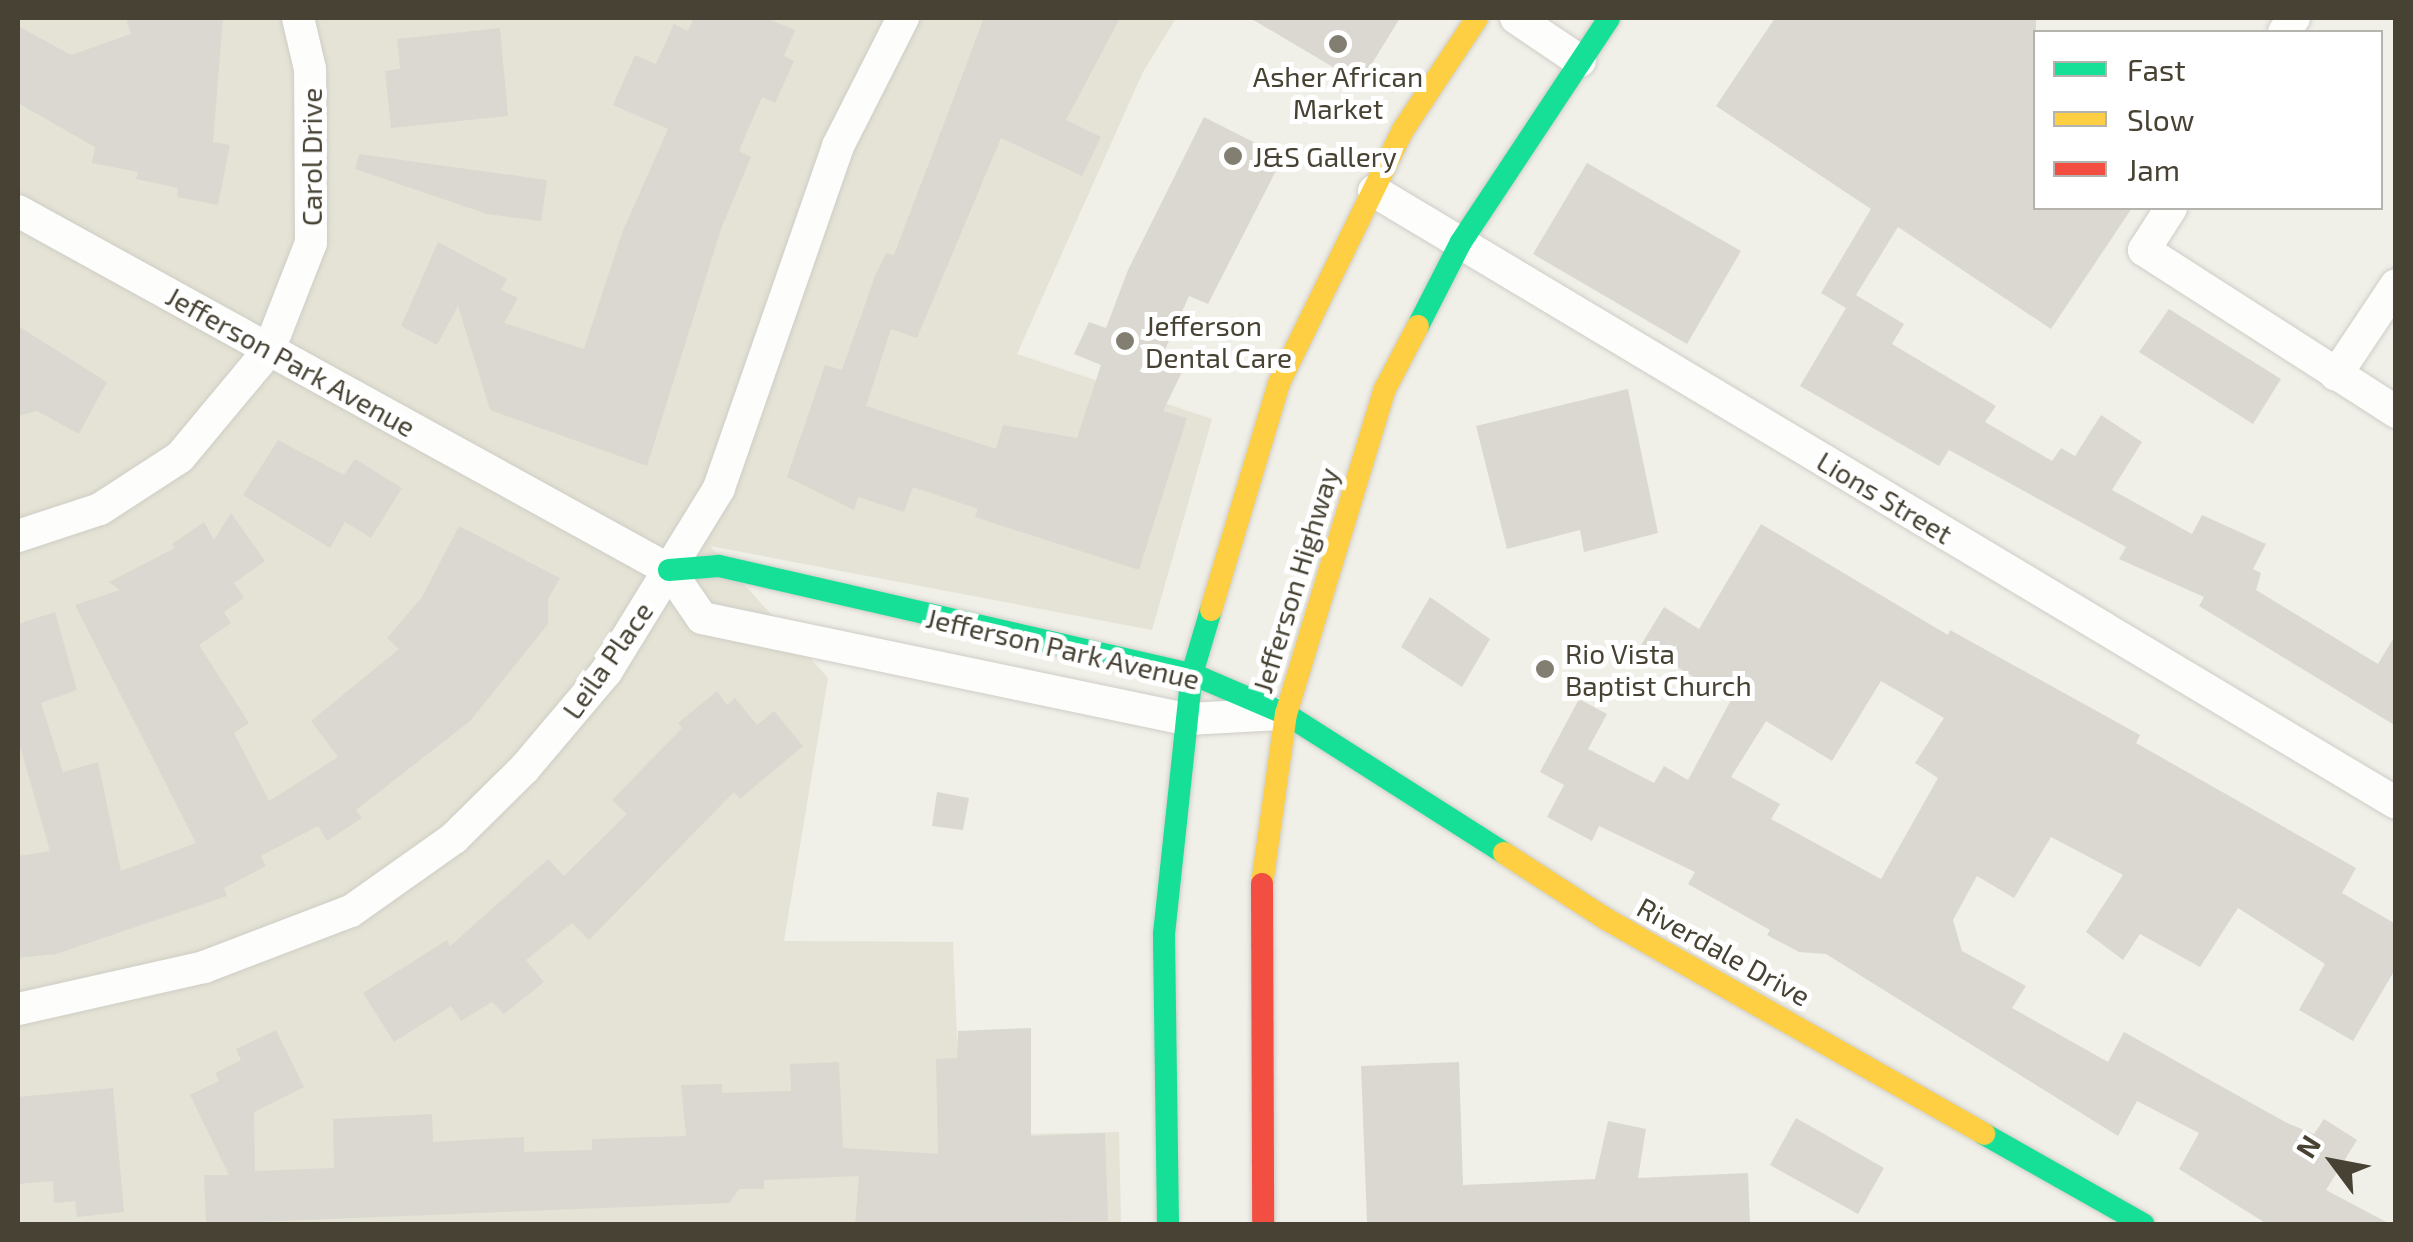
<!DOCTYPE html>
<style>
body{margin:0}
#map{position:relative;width:2413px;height:1242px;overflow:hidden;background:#f0efe8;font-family:"Exo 2",sans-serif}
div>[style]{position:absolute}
.residential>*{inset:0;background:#e5e3d5}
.building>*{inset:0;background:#dad8d1}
.roads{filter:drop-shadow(0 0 2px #cecdc6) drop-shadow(0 0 2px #cecdc6)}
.street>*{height:32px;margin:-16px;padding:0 16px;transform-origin:16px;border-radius:16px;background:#fdfdfc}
.fast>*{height:22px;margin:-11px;padding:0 11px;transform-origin:11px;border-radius:11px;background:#16e098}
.slow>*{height:22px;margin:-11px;padding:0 11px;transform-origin:11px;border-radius:11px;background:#ffcf43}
.jam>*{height:22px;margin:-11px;padding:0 11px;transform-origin:11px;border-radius:11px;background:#f24e42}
.dots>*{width:28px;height:28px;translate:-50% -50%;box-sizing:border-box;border:5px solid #fff;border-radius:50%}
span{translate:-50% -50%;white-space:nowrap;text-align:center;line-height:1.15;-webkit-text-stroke:10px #fff;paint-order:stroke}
.poi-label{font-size:28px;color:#474233}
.left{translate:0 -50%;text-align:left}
.street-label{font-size:28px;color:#474233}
.frame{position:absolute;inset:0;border:20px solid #474233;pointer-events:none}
.legend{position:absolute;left:2033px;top:30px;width:350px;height:180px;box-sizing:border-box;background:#fff;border:2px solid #b5b3ad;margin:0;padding:12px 18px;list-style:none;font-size:30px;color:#474233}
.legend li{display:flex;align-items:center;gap:20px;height:50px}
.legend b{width:50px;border:2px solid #b5b3ad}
.north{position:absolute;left:2283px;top:1112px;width:100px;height:100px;-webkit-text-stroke:8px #fff;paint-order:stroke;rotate:302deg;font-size:28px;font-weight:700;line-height:40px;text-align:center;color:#474233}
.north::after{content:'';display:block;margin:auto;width:35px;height:45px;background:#474233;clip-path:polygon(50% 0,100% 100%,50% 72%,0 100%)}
</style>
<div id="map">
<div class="residential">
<div style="clip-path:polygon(18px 18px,1176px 18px,1143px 72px,1017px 354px,1212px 419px,1152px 630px,710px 546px,828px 678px,784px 941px,953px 942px,961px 1136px,1119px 1132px,1121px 1224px,18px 1224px)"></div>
</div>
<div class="building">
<div style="clip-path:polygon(126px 18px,223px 18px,213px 142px,230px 145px,218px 205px,177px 197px,178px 188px,136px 179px,138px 172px,92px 163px,95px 147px,18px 103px,18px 26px,71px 55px,131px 34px)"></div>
<div style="clip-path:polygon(694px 18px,766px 18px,795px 30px,784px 56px,794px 61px,775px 103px,762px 97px,739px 151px,751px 157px,721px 229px,647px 466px,490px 410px,458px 306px,437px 345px,401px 326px,438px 242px,507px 279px,501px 290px,518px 298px,504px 323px,584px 349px,622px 233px,668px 129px,613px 105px,635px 55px,656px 64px,674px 24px,688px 31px)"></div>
<div style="clip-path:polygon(984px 18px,1120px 18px,1066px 120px,1101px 137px,1082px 176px,1001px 138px,917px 338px,891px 329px,866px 406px,996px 449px,1003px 425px,1077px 438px,1101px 365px,1074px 354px,1089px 322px,1106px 328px,1128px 270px,1204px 117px,1283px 157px,1208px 304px,1189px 296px,1160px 361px,1183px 370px,1163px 411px,1187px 418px,1139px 570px,975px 517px,978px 509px,913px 487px,904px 512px,858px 497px,854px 510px,787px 477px,825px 365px,842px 370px,875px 276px,886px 253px,894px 255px)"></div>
<div style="clip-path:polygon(1250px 18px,1400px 18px,1360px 83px)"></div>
<div style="clip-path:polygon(1775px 18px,2036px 18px,2036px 208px,2132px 208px,2051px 329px,1898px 227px,1856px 295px,1904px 324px,1892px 344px,1996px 406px,1985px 422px,2052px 461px,2061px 448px,2075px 456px,2101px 415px,2142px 442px,2112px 490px,2192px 534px,2202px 515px,2266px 544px,2253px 569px,2261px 573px,2256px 590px,2378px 664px,2396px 634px,2396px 726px,2199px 606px,2204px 597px,2119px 559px,2126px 547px,1949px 450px,1939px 466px,1800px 386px,1846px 308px,1821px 293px,1871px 209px,1716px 106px)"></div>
<div style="clip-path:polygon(500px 28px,508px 116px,391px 128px,385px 71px,400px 69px,397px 39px)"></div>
<div style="clip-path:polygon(359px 154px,547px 180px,541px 221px,487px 214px,355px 169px)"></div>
<div style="clip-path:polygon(1587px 163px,1741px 251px,1687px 344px,1533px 254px)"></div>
<div style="clip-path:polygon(2169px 309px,2281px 379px,2253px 424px,2139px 352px)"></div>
<div style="clip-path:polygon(18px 326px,107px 382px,79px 434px,37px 411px,18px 416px)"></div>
<div style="clip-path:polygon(1628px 389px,1658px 533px,1584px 552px,1580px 530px,1507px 549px,1476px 426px)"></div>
<div style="clip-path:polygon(278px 440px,344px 475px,355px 459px,402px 488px,371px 538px,345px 522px,330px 548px,243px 495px)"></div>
<div style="clip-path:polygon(231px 513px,265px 561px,234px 583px,244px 598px,224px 612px,231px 623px,199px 645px,249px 723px,234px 733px,269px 801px,338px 757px,311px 721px,399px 649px,387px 638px,422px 597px,459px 526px,560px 578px,548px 599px,548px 624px,470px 721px,356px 810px,362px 818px,327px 841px,318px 826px,261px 856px,266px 866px,224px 888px,227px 896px,56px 954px,18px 958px,18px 856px,50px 851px,18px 739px,18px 624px,55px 612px,77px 690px,41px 703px,63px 772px,98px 762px,121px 871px,196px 843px,75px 605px,120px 590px,109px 582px,175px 548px,172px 544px,204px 522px,214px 540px)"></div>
<div style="clip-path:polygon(evenodd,1761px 524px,1948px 635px,1950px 630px,2140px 735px,2136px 743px,2356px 868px,2342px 893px,2396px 924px,2396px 968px,2353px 1041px,2299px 1010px,2325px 964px,2238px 908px,2200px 967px,2140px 934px,2123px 960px,2086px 932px,2123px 875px,2051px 837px,2014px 898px,1977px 876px,1953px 920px,1962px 951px,2026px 986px,2012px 1008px,2108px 1062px,2124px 1032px,2287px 1123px,2314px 1134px,2324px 1119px,2357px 1140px,2326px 1190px,2390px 1224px,2267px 1224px,2179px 1169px,2199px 1133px,2137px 1101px,2118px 1136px,1826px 954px,1799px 952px,1767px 935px,1770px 930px,1688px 884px,1695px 872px,1599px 826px,1592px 841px,1547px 817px,1564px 785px,1540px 772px,1579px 699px,1607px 714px,1588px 749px,1654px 783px,1664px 766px,1688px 780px,1731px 700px,1641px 645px,1664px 607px,1699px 629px,1761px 524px,1881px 681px,1944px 718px,1915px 763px,1938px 778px,1881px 879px,1771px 819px,1780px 804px,1731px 777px,1766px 721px,1832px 761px,1881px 681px)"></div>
<div style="clip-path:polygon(1430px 597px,1490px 639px,1462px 687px,1401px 647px)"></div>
<div style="clip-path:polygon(717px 691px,727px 705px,735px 698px,757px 725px,774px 711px,803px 746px,740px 799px,734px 792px,589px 940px,572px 923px,526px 960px,544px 982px,504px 1014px,492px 1002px,461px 1021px,451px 1006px,394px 1042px,363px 993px,447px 940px,450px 946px,548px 859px,564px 876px,627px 814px,612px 800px,682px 728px,678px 723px)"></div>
<div style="clip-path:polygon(937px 792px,969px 798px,963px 830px,932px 826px)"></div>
<div style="clip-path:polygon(1031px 1028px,1031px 1136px,1105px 1133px,1108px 1221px,855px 1224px,859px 1176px,764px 1180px,764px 1189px,739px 1189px,729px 1203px,206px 1224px,204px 1175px,229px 1175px,190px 1095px,219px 1081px,215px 1073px,241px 1060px,236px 1049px,276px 1030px,304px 1087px,254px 1112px,255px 1171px,334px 1168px,333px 1119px,432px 1114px,433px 1142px,524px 1137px,524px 1152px,592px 1150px,592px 1139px,686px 1136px,681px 1085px,722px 1084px,722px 1093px,791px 1091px,790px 1064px,839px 1062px,843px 1148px,938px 1154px,936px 1059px,957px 1058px,958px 1031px)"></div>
<div style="clip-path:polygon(1459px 1062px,1463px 1185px,1595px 1179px,1608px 1121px,1646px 1129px,1638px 1178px,1748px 1173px,1750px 1224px,1367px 1222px,1361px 1066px)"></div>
<div style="clip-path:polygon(113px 1088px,124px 1212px,77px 1217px,75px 1201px,54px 1203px,53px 1181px,18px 1184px,18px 1097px)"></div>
<div style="clip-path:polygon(1796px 1118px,1884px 1168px,1858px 1214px,1770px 1165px)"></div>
</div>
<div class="roads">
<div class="street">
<div style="left:1516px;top:18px;width:77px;rotate:33.9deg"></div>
<div style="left:2284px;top:32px;width:17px;rotate:-54deg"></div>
<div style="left:1374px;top:191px;width:1191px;rotate:30.91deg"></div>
<div style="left:2171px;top:208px;width:50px;rotate:122.7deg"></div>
<div style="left:2144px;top:250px;width:300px;rotate:32.7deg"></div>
<div style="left:18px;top:211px;width:743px;rotate:28.87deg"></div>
<div style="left:669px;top:570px;width:58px;rotate:55.5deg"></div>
<div style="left:702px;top:618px;width:495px;rotate:11.8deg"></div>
<div style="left:1187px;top:719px;width:93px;rotate:-3.1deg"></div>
<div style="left:2336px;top:375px;width:108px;rotate:-56.3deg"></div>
<div style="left:18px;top:536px;width:86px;rotate:-18.2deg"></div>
<div style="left:100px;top:509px;width:95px;rotate:-33deg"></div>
<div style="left:180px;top:457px;width:139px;rotate:-50.2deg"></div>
<div style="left:269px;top:350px;width:115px;rotate:-68.6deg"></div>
<div style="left:311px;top:243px;width:174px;rotate:-90.3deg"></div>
<div style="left:310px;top:69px;width:52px;rotate:-103.2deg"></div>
<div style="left:18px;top:1009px;width:191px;rotate:-12.7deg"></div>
<div style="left:204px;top:967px;width:157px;rotate:-20.9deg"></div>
<div style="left:351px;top:911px;width:126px;rotate:-35.3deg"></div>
<div style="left:454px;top:838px;width:98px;rotate:-44.6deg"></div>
<div style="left:524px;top:769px;width:127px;rotate:-49.8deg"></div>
<div style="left:606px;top:672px;width:216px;rotate:-58.4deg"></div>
<div style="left:719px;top:488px;width:362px;rotate:-70.8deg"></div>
<div style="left:838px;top:146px;width:144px;rotate:-63.1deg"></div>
</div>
<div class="fast">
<div style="left:1418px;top:326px;width:94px;rotate:-62.9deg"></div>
<div style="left:1461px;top:242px;width:268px;rotate:-56.5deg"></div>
<div style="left:669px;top:570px;width:50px;rotate:-4.6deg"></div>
<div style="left:719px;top:566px;width:485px;rotate:12.9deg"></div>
<div style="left:1192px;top:674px;width:102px;rotate:23.1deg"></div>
<div style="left:1286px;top:714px;width:259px;rotate:32.5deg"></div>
<div style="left:1984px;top:1134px;width:183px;rotate:29.5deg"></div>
<div style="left:1168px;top:1224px;width:290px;rotate:-90.8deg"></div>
<div style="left:1164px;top:934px;width:262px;rotate:-83.9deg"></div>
<div style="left:1192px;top:674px;width:67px;rotate:-73.5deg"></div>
</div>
<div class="slow">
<div style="left:1211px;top:610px;width:237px;rotate:-73.3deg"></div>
<div style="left:1279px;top:383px;width:282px;rotate:-63.9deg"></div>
<div style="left:1403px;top:130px;width:134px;rotate:-56.5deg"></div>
<div style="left:1504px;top:853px;width:121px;rotate:32.9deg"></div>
<div style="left:1606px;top:919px;width:435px;rotate:29.6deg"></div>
<div style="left:1262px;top:884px;width:172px;rotate:-82deg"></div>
<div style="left:1286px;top:714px;width:340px;rotate:-73.1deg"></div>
<div style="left:1385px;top:389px;width:71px;rotate:-62.4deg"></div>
</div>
<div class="jam">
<div style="left:1262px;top:884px;width:340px;rotate:89.8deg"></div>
</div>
</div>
<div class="dots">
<div style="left:1338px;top:44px;background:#827f72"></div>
<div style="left:1233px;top:156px;background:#827f72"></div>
<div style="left:1125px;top:341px;background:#827f72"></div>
<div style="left:1545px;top:669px;background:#827f72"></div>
</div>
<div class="poi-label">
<span style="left:1338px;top:92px">Asher African<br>Market</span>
<span class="left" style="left:1253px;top:156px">J&amp;S Gallery</span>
<span class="left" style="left:1145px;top:341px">Jefferson<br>Dental Care</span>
<span class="left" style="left:1565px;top:669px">Rio Vista<br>Baptist Church</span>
</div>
<div class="street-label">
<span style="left:311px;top:157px;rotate:-90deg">Carol Drive</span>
<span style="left:291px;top:361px;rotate:29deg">Jefferson Park Avenue</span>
<span style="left:1885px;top:497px;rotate:31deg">Lions Street</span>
<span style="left:1295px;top:580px;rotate:-73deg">Jefferson Highway</span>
<span style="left:1063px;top:648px;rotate:13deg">Jefferson Park Avenue</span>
<span style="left:607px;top:660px;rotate:-55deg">Leila Place</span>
<span style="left:1724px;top:951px;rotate:29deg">Riverdale Drive</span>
</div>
<div class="frame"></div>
<ul class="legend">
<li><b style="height:12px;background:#16e098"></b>Fast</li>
<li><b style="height:12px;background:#ffcf43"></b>Slow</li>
<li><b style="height:12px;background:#f24e42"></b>Jam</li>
</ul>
<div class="north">N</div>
</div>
